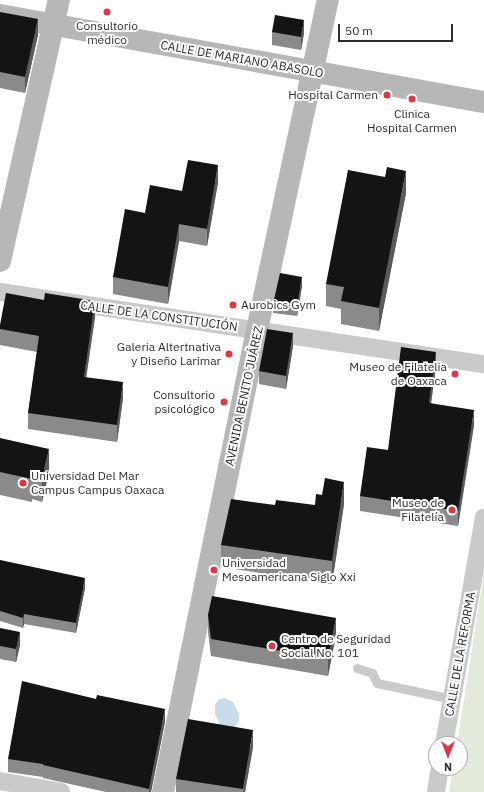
<!DOCTYPE html>
<meta charset="utf-8">
<style>
body{margin:0}
#map{position:relative;width:484px;height:792px;overflow:hidden;background:#fff;font-family:"IBM Plex Sans",sans-serif}
div>[style]{position:absolute}
.green>*{inset:0;background:#e3eadb}
.water>*{inset:0;background:#c8dce9}
.lane>*{height:9px;margin:-4.5px;padding:0 4.5px;transform-origin:4.5px;border-radius:4.5px;background:#cacaca}
.street>*{height:18px;margin:-9px;padding:0 9px;transform-origin:9px;border-radius:9px;background:#cacaca}
.secondary>*{height:22px;margin:-11px;padding:0 11px;transform-origin:11px;border-radius:11px;background:#b7b7b7}
.wall>*{inset:0;background:#8a8a8a}
.shaded-wall>*{inset:0;background:#5a5a5a}
.building>*{inset:0;background:#141414}
.dots>*{width:11px;height:11px;translate:-50% -50%;box-sizing:border-box;border:2px solid #fff;border-radius:50%}
span{translate:-50% -50%;white-space:nowrap;text-align:center;line-height:1.15;-webkit-text-stroke:4px #fff;paint-order:stroke}
.poi-label{font-size:12px;color:#2d2d2d}
.right{translate:-100% -50%;text-align:right}
.left{translate:0 -50%;text-align:left}
.street-label{font-size:12px;color:#2d2d2d}
.north{position:absolute;left:428px;top:736px;width:40px;height:40px;box-sizing:border-box;background:#fff;border:1px solid #ababab;border-radius:50%;rotate:180deg;font-size:11px;font-weight:700;line-height:16px;text-align:center;color:#2d2d2d}
.north::after{content:'';display:block;margin:auto;width:14px;height:18px;background:#da3943;clip-path:polygon(50% 0,100% 100%,50% 72%,0 100%)}
.scale{position:absolute;left:338px;top:24px;width:115px;height:18px;box-sizing:border-box;border:2px solid #2d2d2d;border-top:0;padding-left:5px;font-size:12px;line-height:14px;white-space:nowrap;color:#2d2d2d;-webkit-text-stroke:3px #fff;paint-order:stroke}
</style>
<div id="map">
<div class="green">
<div style="clip-path:polygon(484px 572px,484px 792px,449px 792px,453px 768px,460px 768px,460px 744px,457px 744px)"></div>
</div>
<div class="water">
<div style="clip-path:polygon(225px 698px,233px 702px,239px 714px,239px 721px,231px 732px,218px 727px,219px 722px,215px 714px,215px 705px,219px 699px)"></div>
</div>
<div class="lane">
<div style="left:357px;top:668px;width:16px;rotate:18deg"></div>
<div style="left:372px;top:673px;width:11px;rotate:63deg"></div>
<div style="left:377px;top:683px;width:77px;rotate:12deg"></div>
</div>
<div class="street">
<div style="left:0;top:292px;width:489px;rotate:8.5deg"></div>
<div style="left:444px;top:744px;width:230px;rotate:-80deg"></div>
<div style="left:0;top:781px;width:62px;rotate:10.2deg"></div>
<div style="left:436px;top:792px;width:24px;rotate:-81deg"></div>
</div>
<div class="secondary">
<div style="left:0;top:15px;width:492px;rotate:10.2deg"></div>
<div style="left:0;top:261px;width:268px;rotate:-77.3deg"></div>
<div style="left:163px;top:792px;width:471px;rotate:-78.5deg"></div>
<div style="left:257px;top:330px;width:338px;rotate:-77.9deg"></div>
</div>
<div class="wall">
<div style="clip-path:polygon(0 12px,38px 35px,25px 93px,0 88px)"></div>
<div style="clip-path:polygon(272px 32px,304px 33px,301px 50px,272px 45px)"></div>
<div style="clip-path:polygon(218px 182px,207px 246px,179px 241px,168px 304px,113px 294px,113px 277px,145px 213px,182px 191px)"></div>
<div style="clip-path:polygon(406px 193px,379px 331px,341px 324px,341px 309px,326px 306px,326px 284px)"></div>
<div style="clip-path:polygon(302px 286px,297px 316px,273px 313px,273px 304px)"></div>
<div style="clip-path:polygon(95px 317px,86px 377px,123px 398px,117px 442px,28px 429px,28px 413px,37px 352px,0 345px,0 329px)"></div>
<div style="clip-path:polygon(293px 346px,286px 389px,259px 384px,259px 371px)"></div>
<div style="clip-path:polygon(436px 367px,431px 403px,474px 425px,458px 526px,360px 511px,360px 496px,388px 450px)"></div>
<div style="clip-path:polygon(0 438px,49px 472px,42px 502px,32px 499px,32px 502px,0 495px)"></div>
<div style="clip-path:polygon(344px 504px,332px 584px,221px 567px,221px 545px,315px 505px)"></div>
<div style="clip-path:polygon(0 560px,85px 588px,76px 633px,24px 624px,23px 628px,0 621px)"></div>
<div style="clip-path:polygon(208px 615px,336px 635px,328px 676px,211px 656px,208px 632px)"></div>
<div style="clip-path:polygon(0 628px,20px 645px,16px 662px,0 659px)"></div>
<div style="clip-path:polygon(165px 722px,151px 792px,106px 792px,43px 778px,43px 777px,8px 772px,8px 759px)"></div>
<div style="clip-path:polygon(253px 747px,245px 792px,176px 792px,176px 779px)"></div>
</div>
<div class="shaded-wall">
<div style="clip-path:polygon(38px 19px,38px 35px,25px 93px,25px 77px)"></div>
<div style="clip-path:polygon(304px 20px,304px 33px,301px 50px,301px 37px)"></div>
<div style="clip-path:polygon(218px 165px,218px 182px,207px 246px,207px 229px)"></div>
<div style="clip-path:polygon(406px 171px,406px 193px,379px 331px,379px 308px)"></div>
<div style="clip-path:polygon(179px 224px,179px 241px,168px 304px,168px 287px)"></div>
<div style="clip-path:polygon(302px 277px,302px 286px,297px 316px,297px 307px)"></div>
<div style="clip-path:polygon(95px 301px,95px 317px,84px 393px,84px 377px)"></div>
<div style="clip-path:polygon(293px 333px,293px 346px,286px 389px,286px 376px)"></div>
<div style="clip-path:polygon(436px 352px,436px 367px,429px 418px,429px 403px)"></div>
<div style="clip-path:polygon(123px 382px,123px 398px,117px 442px,117px 425px)"></div>
<div style="clip-path:polygon(474px 410px,474px 425px,458px 526px,458px 511px)"></div>
<div style="clip-path:polygon(49px 449px,49px 472px,42px 502px,42px 479px)"></div>
<div style="clip-path:polygon(344px 482px,344px 504px,332px 584px,332px 561px)"></div>
<div style="clip-path:polygon(85px 578px,85px 588px,76px 633px,76px 623px)"></div>
<div style="clip-path:polygon(24px 614px,24px 624px,23px 628px,23px 618px)"></div>
<div style="clip-path:polygon(336px 618px,336px 635px,328px 676px,328px 659px)"></div>
<div style="clip-path:polygon(20px 632px,20px 645px,16px 662px,16px 649px)"></div>
<div style="clip-path:polygon(165px 709px,165px 722px,151px 792px,149px 792px,149px 789px)"></div>
<div style="clip-path:polygon(253px 730px,253px 747px,245px 792px,243px 792px)"></div>
</div>
<div class="building">
<div style="clip-path:polygon(0 12px,38px 19px,25px 77px,0 72px)"></div>
<div style="clip-path:polygon(275px 15px,304px 20px,301px 37px,272px 32px)"></div>
<div style="clip-path:polygon(188px 160px,218px 165px,207px 229px,179px 224px,168px 287px,113px 277px,125px 209px,145px 213px,150px 185px,182px 191px)"></div>
<div style="clip-path:polygon(387px 167px,406px 171px,379px 308px,341px 301px,344px 287px,326px 284px,348px 170px,385px 177px)"></div>
<div style="clip-path:polygon(280px 273px,302px 277px,297px 307px,273px 304px)"></div>
<div style="clip-path:polygon(6px 293px,44px 300px,45px 293px,95px 301px,84px 377px,123px 382px,117px 425px,28px 413px,39px 336px,0 329px,0 325px)"></div>
<div style="clip-path:polygon(267px 329px,293px 333px,286px 376px,259px 371px)"></div>
<div style="clip-path:polygon(401px 347px,436px 352px,429px 403px,474px 410px,458px 511px,360px 496px,367px 447px,388px 450px)"></div>
<div style="clip-path:polygon(0 438px,49px 449px,42px 479px,32px 477px,32px 479px,0 472px)"></div>
<div style="clip-path:polygon(325px 478px,344px 482px,332px 561px,221px 545px,231px 499px,275px 505px,276px 500px,315px 505px,316px 494px,322px 495px)"></div>
<div style="clip-path:polygon(0 560px,85px 578px,76px 623px,24px 614px,23px 618px,0 611px)"></div>
<div style="clip-path:polygon(212px 596px,336px 618px,328px 659px,211px 639px,208px 615px)"></div>
<div style="clip-path:polygon(0 628px,20px 632px,16px 649px,0 646px)"></div>
<div style="clip-path:polygon(22px 681px,96px 699px,97px 695px,165px 709px,149px 789px,43px 765px,43px 764px,8px 759px)"></div>
<div style="clip-path:polygon(188px 719px,253px 730px,243px 789px,176px 779px)"></div>
</div>
<div class="dots">
<div style="left:107px;top:12px;background:#da3943"></div>
<div style="left:387px;top:95px;background:#da3943"></div>
<div style="left:412px;top:99px;background:#da3943"></div>
<div style="left:233px;top:305px;background:#da3943"></div>
<div style="left:229px;top:354px;background:#da3943"></div>
<div style="left:455px;top:374px;background:#da3943"></div>
<div style="left:224px;top:402px;background:#da3943"></div>
<div style="left:23px;top:483px;background:#da3943"></div>
<div style="left:452px;top:510px;background:#da3943"></div>
<div style="left:214px;top:570px;background:#da3943"></div>
<div style="left:272px;top:646px;background:#da3943"></div>
</div>
<div class="poi-label">
<span style="left:107px;top:33px">Consultorio<br>médico</span>
<span class="right" style="left:378px;top:95px">Hospital Carmen</span>
<span style="left:412px;top:121px">Clinica<br>Hospital Carmen</span>
<span class="left" style="left:241px;top:305px">Aurobics Gym</span>
<span class="right" style="left:221px;top:354px">Galeria Altertnativa<br>y Diseño Larimar</span>
<span class="right" style="left:447px;top:374px">Museo de Filatelia<br>de Oaxaca</span>
<span class="right" style="left:215px;top:402px">Consultorio<br>psicológico</span>
<span class="left" style="left:31px;top:483px">Universidad Del Mar<br>Campus Campus Oaxaca</span>
<span class="right" style="left:444px;top:510px">Museo de<br>Filatelía</span>
<span class="left" style="left:222px;top:570px">Universidad<br>Mesoamericana Siglo Xxi</span>
<span class="left" style="left:281px;top:646px">Centro de Seguridad<br>Social No. 101</span>
</div>
<div class="street-label">
<span style="left:242px;top:59px;rotate:10deg">CALLE DE MARIANO ABASOLO</span>
<span style="left:159px;top:316px;rotate:8deg">CALLE DE LA CONSTITUCIÓN</span>
<span style="left:244px;top:396px;rotate:-78deg">AVENIDA BENITO JUÁREZ</span>
<span style="left:460px;top:654px;rotate:-80deg">CALLE DE LA REFORMA</span>
</div>
<div class="north">N</div>
<div class="scale">50 m</div>
</div>
